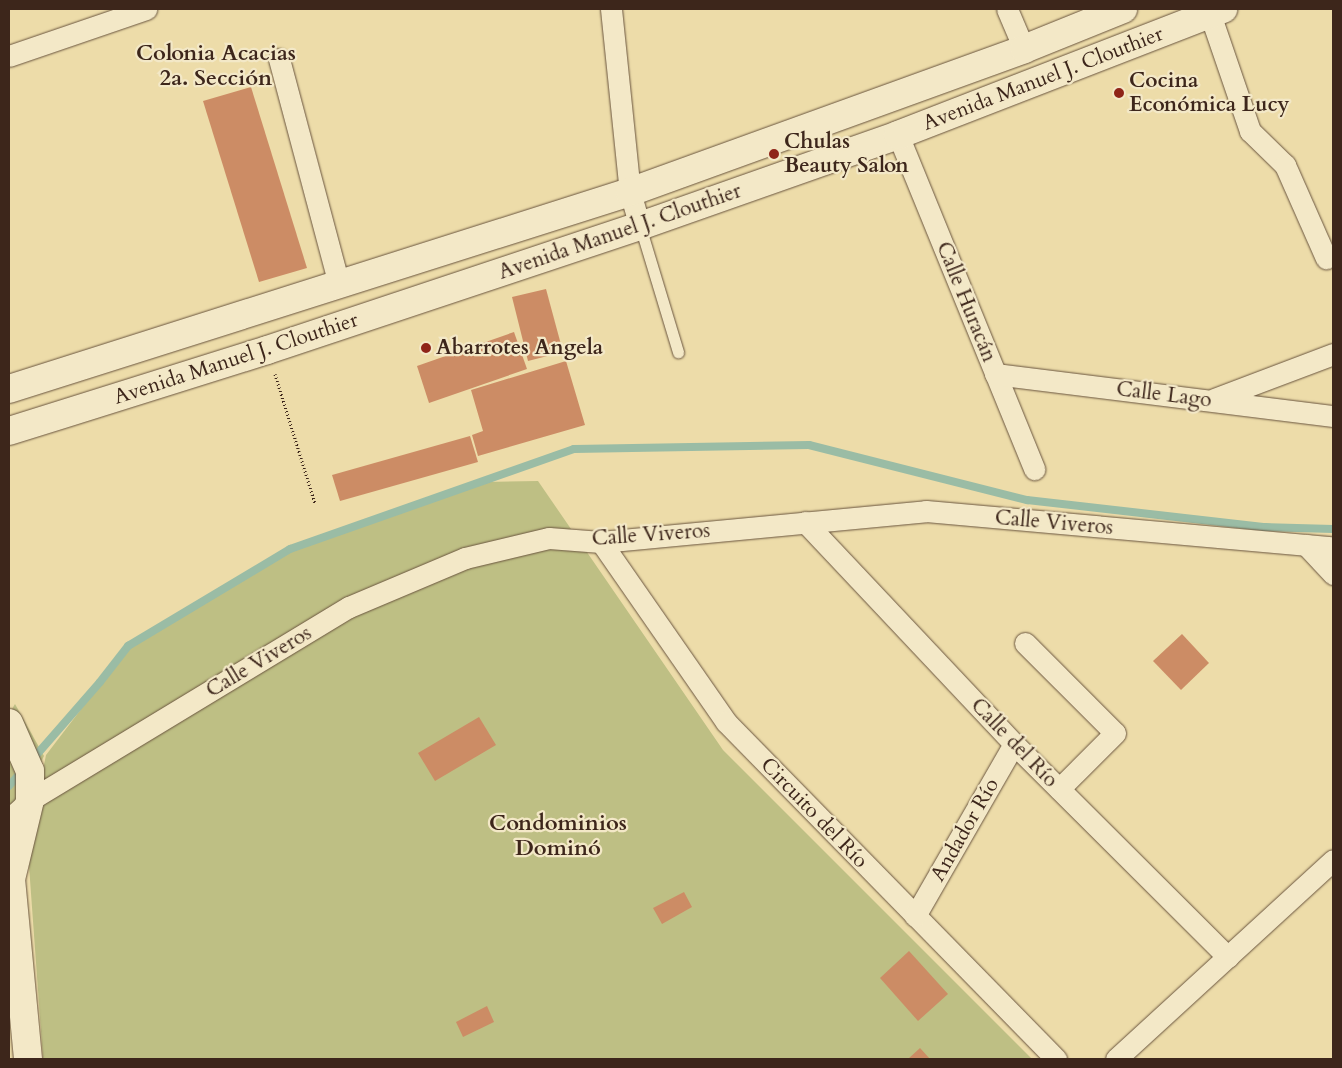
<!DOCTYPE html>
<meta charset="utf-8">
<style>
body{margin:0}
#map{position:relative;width:1342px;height:1068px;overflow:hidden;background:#eddca9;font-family:Cardo,serif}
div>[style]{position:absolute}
.green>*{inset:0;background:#bebf84}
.stream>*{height:8px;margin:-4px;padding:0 4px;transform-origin:4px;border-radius:4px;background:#9abca5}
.building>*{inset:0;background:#cc8c65}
.path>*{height:3px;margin-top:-1.5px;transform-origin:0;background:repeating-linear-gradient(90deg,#3d261b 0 1px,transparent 0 3.5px)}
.roads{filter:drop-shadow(0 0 1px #69543e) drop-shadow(0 0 1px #69543e)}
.lane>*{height:11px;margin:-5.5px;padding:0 5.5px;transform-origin:5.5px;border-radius:5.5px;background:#f3e8c7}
.street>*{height:21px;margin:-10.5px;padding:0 10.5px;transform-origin:10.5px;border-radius:10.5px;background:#f3e8c7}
.secondary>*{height:28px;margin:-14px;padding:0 14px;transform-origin:14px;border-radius:14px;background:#f3e8c7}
.dots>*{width:14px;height:14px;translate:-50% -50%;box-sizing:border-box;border:2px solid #f3e8c7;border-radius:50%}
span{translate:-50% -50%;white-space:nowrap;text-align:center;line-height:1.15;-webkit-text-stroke:4.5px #f3e8c7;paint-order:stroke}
.street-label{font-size:21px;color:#3d261b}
.poi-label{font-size:21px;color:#3d261b;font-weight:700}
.left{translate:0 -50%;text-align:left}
.neighbourhood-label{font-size:22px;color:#3d261b;font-weight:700}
.frame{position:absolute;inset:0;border:10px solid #3d261b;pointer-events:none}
</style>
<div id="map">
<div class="green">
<div style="clip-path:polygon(538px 481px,723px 750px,1032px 1059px,43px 1059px,29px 866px,34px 815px,46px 755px,131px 644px,292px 549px,484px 482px)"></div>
<div style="clip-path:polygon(15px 704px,44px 756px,17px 809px,9px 816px,9px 714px)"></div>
</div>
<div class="stream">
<div style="left:32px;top:760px;width:103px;rotate:-48.9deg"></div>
<div style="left:100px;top:682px;width:46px;rotate:-52.1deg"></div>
<div style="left:128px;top:646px;width:189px;rotate:-30.9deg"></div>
<div style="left:290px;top:549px;width:301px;rotate:-19.4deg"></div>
<div style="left:574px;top:449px;width:235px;rotate:-1deg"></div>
<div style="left:809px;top:445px;width:225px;rotate:14.2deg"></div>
<div style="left:1027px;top:500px;width:240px;rotate:6.5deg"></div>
<div style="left:1265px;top:527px;width:68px;rotate:1.7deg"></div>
<div style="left:9px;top:786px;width:20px;rotate:-49deg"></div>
</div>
<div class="building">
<div style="clip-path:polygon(251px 87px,307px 268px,259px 282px,203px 101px)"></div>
<div style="clip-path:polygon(546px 289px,563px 352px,528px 361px,512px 297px)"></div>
<div style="clip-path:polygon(514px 332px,527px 369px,429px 403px,417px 366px)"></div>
<div style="clip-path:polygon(566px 361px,585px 425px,478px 456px,472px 435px,483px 431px,471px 390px)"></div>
<div style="clip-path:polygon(470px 436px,478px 462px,340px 501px,332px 475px)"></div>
<div style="clip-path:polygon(1182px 634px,1209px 663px,1181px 690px,1153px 661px)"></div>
<div style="clip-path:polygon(479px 717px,496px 745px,435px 781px,418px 753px)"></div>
<div style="clip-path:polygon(684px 892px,692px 907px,662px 924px,653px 908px)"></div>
<div style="clip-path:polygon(909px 951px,948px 994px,918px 1021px,880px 978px)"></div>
<div style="clip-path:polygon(487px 1006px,494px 1022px,463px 1037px,456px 1022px)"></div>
<div style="clip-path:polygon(920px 1048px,930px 1059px,908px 1059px)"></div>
</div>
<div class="path">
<div style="left:275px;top:374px;width:135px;rotate:72.8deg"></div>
</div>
<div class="roads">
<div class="lane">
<div style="left:640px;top:226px;width:132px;rotate:73.2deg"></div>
</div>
<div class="street">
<div style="left:611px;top:9px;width:184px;rotate:84.1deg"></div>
<div style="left:630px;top:192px;width:35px;rotate:74deg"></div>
<div style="left:1007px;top:9px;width:43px;rotate:67deg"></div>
<div style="left:1210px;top:14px;width:124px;rotate:71.1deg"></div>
<div style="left:1250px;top:131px;width:49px;rotate:44.2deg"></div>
<div style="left:1285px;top:165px;width:102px;rotate:66.2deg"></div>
<div style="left:9px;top:56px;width:145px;rotate:-18.9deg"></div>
<div style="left:279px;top:59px;width:234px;rotate:75.1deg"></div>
<div style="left:898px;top:135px;width:361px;rotate:67.8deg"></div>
<div style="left:995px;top:374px;width:341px;rotate:7.1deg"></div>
<div style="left:1214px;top:399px;width:127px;rotate:-20.7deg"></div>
<div style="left:805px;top:522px;width:305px;rotate:46.7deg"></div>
<div style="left:1014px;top:744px;width:302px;rotate:44.9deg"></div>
<div style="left:601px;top:542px;width:219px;rotate:55.2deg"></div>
<div style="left:726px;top:722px;width:472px;rotate:45.6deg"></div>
<div style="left:1306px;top:545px;width:40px;rotate:47deg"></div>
<div style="left:1025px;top:643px;width:127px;rotate:45deg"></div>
<div style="left:1115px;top:733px;width:79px;rotate:135deg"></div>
<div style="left:9px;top:819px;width:28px;rotate:-42deg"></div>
<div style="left:30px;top:800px;width:373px;rotate:-31.2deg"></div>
<div style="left:349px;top:607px;width:126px;rotate:-22.9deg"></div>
<div style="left:465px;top:558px;width:86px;rotate:-13.4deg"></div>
<div style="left:549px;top:538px;width:52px;rotate:4.4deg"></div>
<div style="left:601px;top:542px;width:326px;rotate:-5.4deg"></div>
<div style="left:926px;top:511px;width:409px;rotate:5.1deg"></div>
<div style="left:915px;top:916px;width:198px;rotate:-60.1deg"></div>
<div style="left:1116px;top:1059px;width:294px;rotate:-42.5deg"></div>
</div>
<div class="secondary">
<div style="left:9px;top:389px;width:651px;rotate:-17.6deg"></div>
<div style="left:630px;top:192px;width:419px;rotate:-19.9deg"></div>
<div style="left:1024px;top:49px;width:107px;rotate:-22deg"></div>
<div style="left:9px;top:431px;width:270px;rotate:-17.4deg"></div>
<div style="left:267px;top:350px;width:393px;rotate:-18.4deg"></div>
<div style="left:640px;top:226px;width:274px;rotate:-19.4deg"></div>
<div style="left:898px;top:135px;width:349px;rotate:-21.2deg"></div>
<div style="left:9px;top:723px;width:52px;rotate:66.4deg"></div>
<div style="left:30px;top:771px;width:29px;rotate:90deg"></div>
<div style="left:30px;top:800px;width:81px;rotate:103.5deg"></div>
<div style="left:11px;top:879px;width:181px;rotate:84.6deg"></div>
</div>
</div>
<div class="dots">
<div style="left:1119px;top:93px;background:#8f2418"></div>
<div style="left:774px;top:154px;background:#8f2418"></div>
<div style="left:426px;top:348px;background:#8f2418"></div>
</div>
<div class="street-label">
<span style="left:1043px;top:79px;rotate:-21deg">Avenida Manuel J. Clouthier</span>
<span style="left:620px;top:232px;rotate:-19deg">Avenida Manuel J. Clouthier</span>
<span style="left:966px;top:302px;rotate:68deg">Calle Huracán</span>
<span style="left:236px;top:359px;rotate:-18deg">Avenida Manuel J. Clouthier</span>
<span style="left:1164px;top:395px;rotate:7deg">Calle Lago</span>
<span style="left:1054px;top:523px;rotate:5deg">Calle Viveros</span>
<span style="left:651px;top:535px;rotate:-4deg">Calle Viveros</span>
<span style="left:259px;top:662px;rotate:-31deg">Calle Viveros</span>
<span style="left:1014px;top:743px;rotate:46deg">Calle del Río</span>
<span style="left:814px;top:813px;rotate:46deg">Circuito del Río</span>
<span style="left:965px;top:830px;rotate:-60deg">Andador Río</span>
</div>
<div class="poi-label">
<span class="left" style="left:1129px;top:93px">Cocina<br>Económica Lucy</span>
<span class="left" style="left:784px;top:154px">Chulas<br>Beauty Salon</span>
<span class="left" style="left:436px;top:348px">Abarrotes Angela</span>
</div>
<div class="neighbourhood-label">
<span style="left:216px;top:66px">Colonia Acacias<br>2a. Sección</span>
<span style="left:558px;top:836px">Condominios<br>Dominó</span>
</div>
<div class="frame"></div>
</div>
